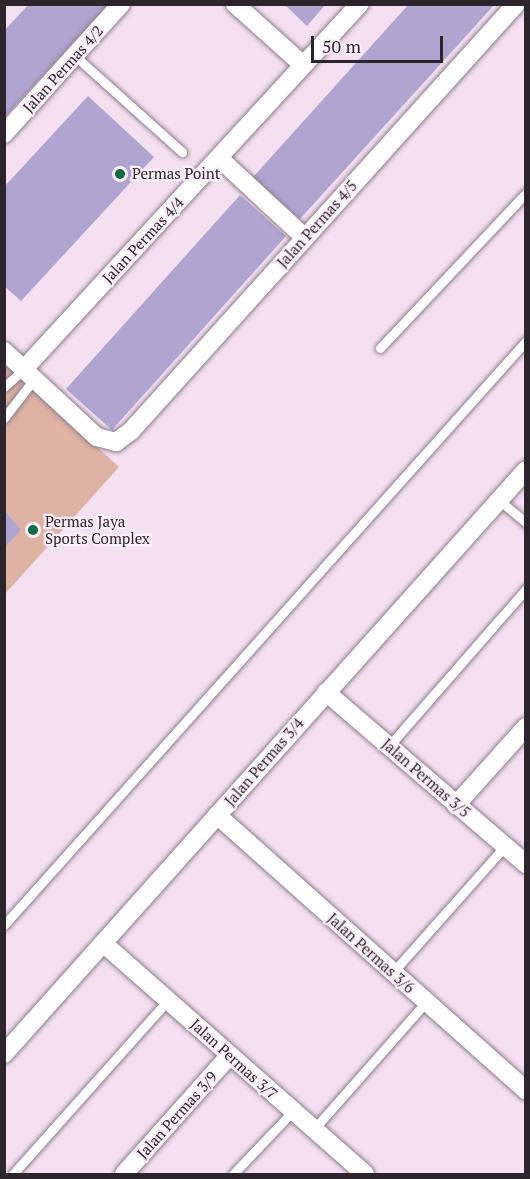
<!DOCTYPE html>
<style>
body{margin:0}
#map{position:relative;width:530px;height:1179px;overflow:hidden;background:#f5e0f2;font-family:"PT Serif",serif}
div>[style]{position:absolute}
.green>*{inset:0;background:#deb3a4}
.building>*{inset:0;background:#b0a5d1}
.roads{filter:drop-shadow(0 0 2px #8f7c8c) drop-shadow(0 0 2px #8f7c8c)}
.service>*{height:9px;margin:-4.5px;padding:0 4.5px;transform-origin:4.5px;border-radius:4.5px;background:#fff}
.minor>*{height:18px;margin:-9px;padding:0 9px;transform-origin:9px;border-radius:9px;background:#fff}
.dots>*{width:16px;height:16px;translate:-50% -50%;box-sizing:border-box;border:3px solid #fdf0fb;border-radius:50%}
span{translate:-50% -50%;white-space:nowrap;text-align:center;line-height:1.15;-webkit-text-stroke:4.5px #fdf0fb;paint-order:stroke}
.street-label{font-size:15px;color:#2c252b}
.poi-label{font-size:15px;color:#2c252b}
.left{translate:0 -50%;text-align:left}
.frame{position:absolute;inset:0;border:6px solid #2c252b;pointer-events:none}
.scale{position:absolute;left:311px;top:36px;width:132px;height:27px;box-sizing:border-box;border:3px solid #2c252b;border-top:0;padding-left:8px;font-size:18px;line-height:21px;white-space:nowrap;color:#2c252b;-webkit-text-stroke:4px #fdf0fb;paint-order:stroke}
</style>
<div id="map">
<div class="green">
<div style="clip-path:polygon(5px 363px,119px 467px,5px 594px)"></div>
</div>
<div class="building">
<div style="clip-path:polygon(29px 4px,109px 4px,4px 118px,4px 31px)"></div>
<div style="clip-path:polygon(284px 4px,326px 4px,307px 26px)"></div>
<div style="clip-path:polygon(409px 4px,495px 4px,300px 219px,253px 177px)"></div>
<div style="clip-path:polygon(88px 96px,154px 157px,21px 301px,4px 286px,4px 187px)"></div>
<div style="clip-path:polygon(240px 195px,286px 236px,112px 430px,66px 389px)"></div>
<div style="clip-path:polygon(4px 510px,21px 530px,4px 548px)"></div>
</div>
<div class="roads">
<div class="service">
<div style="left:75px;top:56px;width:144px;rotate:41.9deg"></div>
<div style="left:380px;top:348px;width:213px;rotate:-46.7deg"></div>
<div style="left:4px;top:387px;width:27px;rotate:-42deg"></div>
<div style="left:4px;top:418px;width:49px;rotate:-52.4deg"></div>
<div style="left:499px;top:500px;width:35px;rotate:40deg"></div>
<div style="left:389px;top:746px;width:208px;rotate:-48.9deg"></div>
<div style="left:4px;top:925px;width:783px;rotate:-48.21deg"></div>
<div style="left:393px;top:972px;width:169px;rotate:-48.4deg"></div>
<div style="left:314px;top:1129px;width:169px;rotate:-48.6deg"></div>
<div style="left:13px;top:1174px;width:233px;rotate:-48.3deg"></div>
<div style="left:233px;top:1174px;width:87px;rotate:-46.4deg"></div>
</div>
<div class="minor">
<div style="left:235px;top:4px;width:91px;rotate:41.9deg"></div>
<div style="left:4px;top:134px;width:175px;rotate:-48deg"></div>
<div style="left:219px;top:158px;width:116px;rotate:42.9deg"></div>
<div style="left:4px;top:351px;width:127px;rotate:42.8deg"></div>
<div style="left:97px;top:437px;width:20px;rotate:15deg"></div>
<div style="left:116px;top:442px;width:19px;rotate:-36deg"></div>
<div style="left:131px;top:431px;width:575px;rotate:-47.96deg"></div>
<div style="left:24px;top:369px;width:496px;rotate:-47.4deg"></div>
<div style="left:326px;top:692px;width:264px;rotate:40.7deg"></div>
<div style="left:456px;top:805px;width:105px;rotate:-48.1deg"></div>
<div style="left:217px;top:815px;width:414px;rotate:41.7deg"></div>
<div style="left:103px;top:943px;width:349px;rotate:41.4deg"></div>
<div style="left:4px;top:1054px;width:783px;rotate:-48.21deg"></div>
<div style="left:124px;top:1174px;width:159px;rotate:-48.3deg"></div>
</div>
</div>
<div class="dots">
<div style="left:120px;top:174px;background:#076d44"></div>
<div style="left:33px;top:530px;background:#076d44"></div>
</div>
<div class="street-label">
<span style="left:63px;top:69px;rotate:-48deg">Jalan Permas 4/2</span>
<span style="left:317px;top:224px;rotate:-48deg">Jalan Permas 4/5</span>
<span style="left:143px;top:240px;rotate:-47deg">Jalan Permas 4/4</span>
<span style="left:264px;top:762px;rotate:-49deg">Jalan Permas 3/4</span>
<span style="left:426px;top:778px;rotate:41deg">Jalan Permas 3/5</span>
<span style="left:371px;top:953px;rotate:42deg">Jalan Permas 3/6</span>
<span style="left:234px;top:1059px;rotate:42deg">Jalan Permas 3/7</span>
<span style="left:177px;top:1115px;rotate:-48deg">Jalan Permas 3/9</span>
</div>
<div class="poi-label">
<span class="left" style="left:132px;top:174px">Permas Point</span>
<span class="left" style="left:45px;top:530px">Permas Jaya<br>Sports Complex</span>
</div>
<div class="frame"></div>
<div class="scale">50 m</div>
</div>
